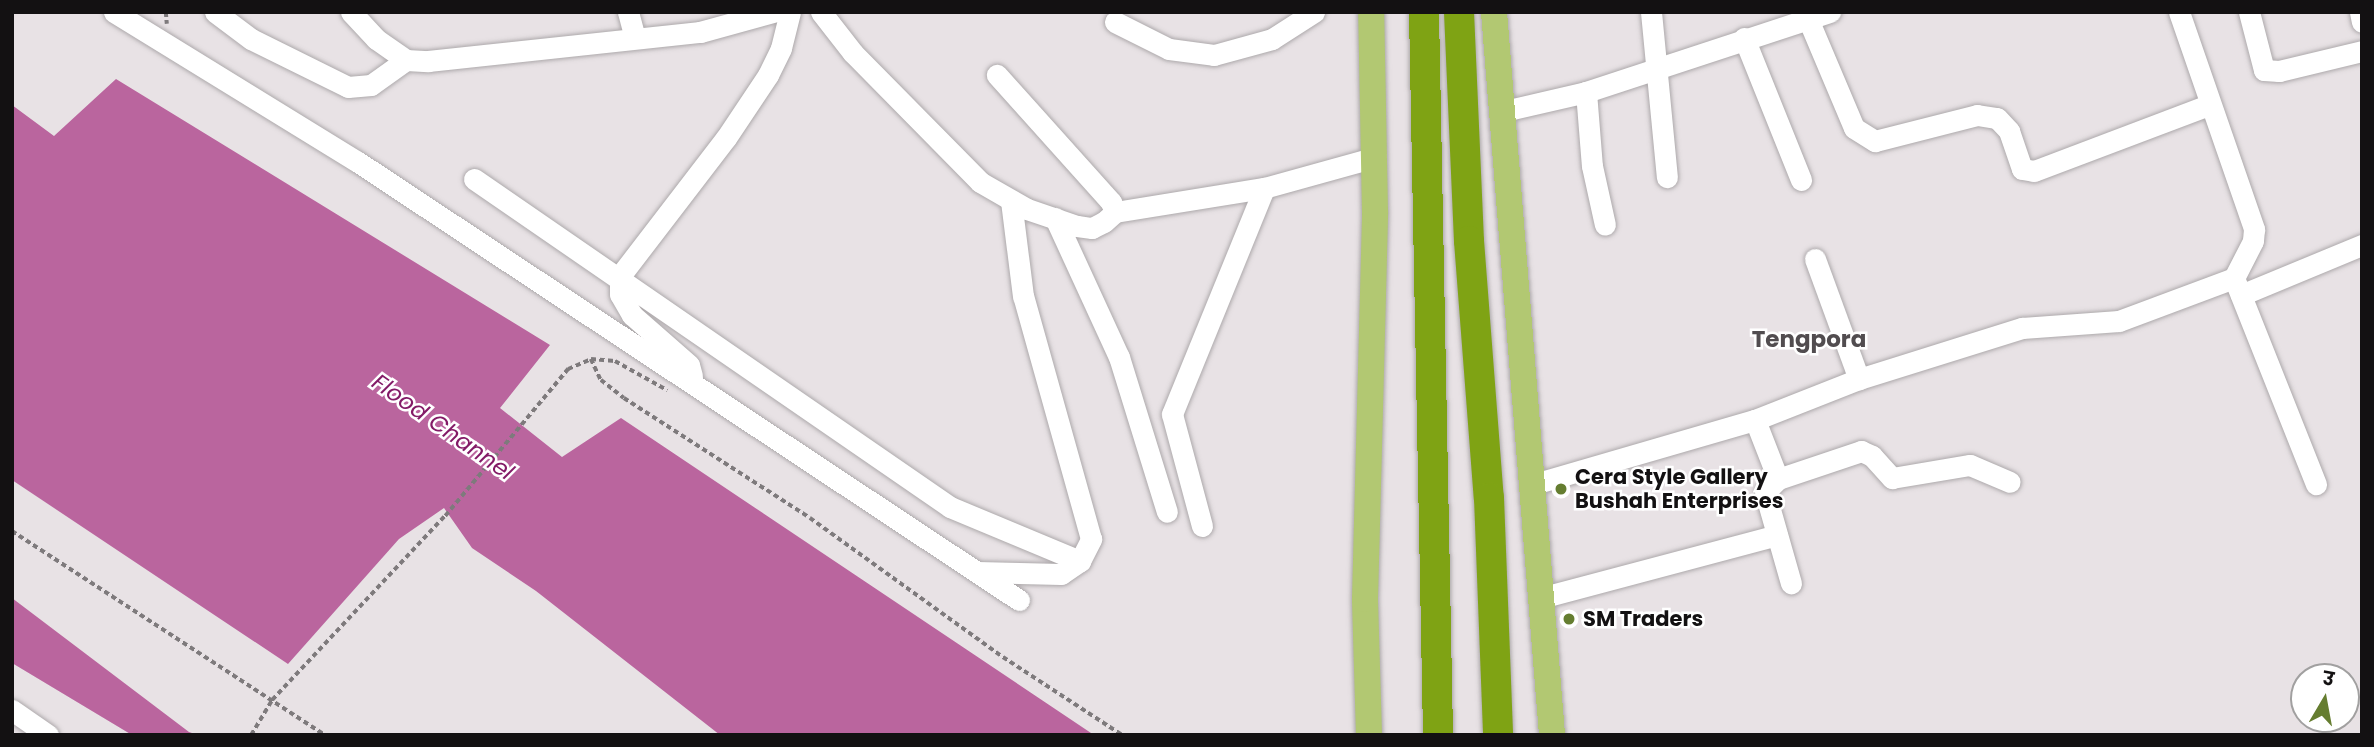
<!DOCTYPE html>
<meta charset="utf-8">
<style>
body{margin:0}
#map{position:relative;width:2374px;height:747px;overflow:hidden;background:#e8e2e5;font-family:Poppins,"Noto Sans Devanagari",sans-serif}
div>[style]{position:absolute}
.water>*{inset:0;background:#ba659e}
.path>*{height:3.5px;margin-top:-1.75px;transform-origin:0;background:repeating-linear-gradient(90deg,#7e7a7c 0 5px,transparent 0 8.5px)}
.roads{filter:drop-shadow(0 0 2px #ada9ab) drop-shadow(0 0 2px #ada9ab)}
.minor>*{height:21px;margin:-10.5px;padding:0 10.5px;transform-origin:10.5px;border-radius:10.5px;background:#fff}
.major>*{height:26px;margin:-13px;padding:0 13px;transform-origin:13px;border-radius:13px;background:#b2c872}
.highway>*{height:30px;margin:-15px;padding:0 15px;transform-origin:15px;border-radius:15px;background:#7fa314}
.dots>*{width:19px;height:19px;translate:-50% -50%;box-sizing:border-box;border:4px solid #fff;border-radius:50%}
span{translate:-50% -50%;white-space:nowrap;text-align:center;line-height:1.15;-webkit-text-stroke:5px #fff;paint-order:stroke}
.poi-label{font-size:21px;color:#131112;font-weight:700}
.left{translate:0 -50%;text-align:left}
.neighbourhood-label{font-size:23px;color:#514c4f;font-weight:700}
.water-label{font-size:23px;color:#831b67;font-style:italic}
.frame{position:absolute;inset:0;border:14px solid #131112;pointer-events:none}
.north{position:absolute;left:2290px;top:663px;width:70px;height:70px;box-sizing:border-box;background:#fff;border:2px solid #a1a0a0;border-radius:50%;rotate:10deg;font-size:19px;font-weight:700;line-height:28px;text-align:center;color:#131112}
.north::after{content:'';display:block;margin:auto;width:24px;height:32px;background:#657d30;clip-path:polygon(50% 0,100% 100%,50% 72%,0 100%)}
</style>
<div id="map">
<div class="water">
<div style="clip-path:polygon(116px 79px,550px 345px,500px 408px,562px 457px,621px 418px,1094px 735px,720px 735px,536px 591px,472px 548px,444px 508px,399px 539px,288px 664px,12px 480px,12px 105px,54px 136px)"></div>
<div style="clip-path:polygon(12px 598px,189px 732px,198px 735px,132px 735px,12px 663px)"></div>
</div>
<div class="path">
<div style="left:166px;top:12px;width:12px;rotate:85deg"></div>
<div style="left:591px;top:359px;width:23px;rotate:65deg"></div>
<div style="left:601px;top:380px;width:29px;rotate:38deg"></div>
<div style="left:624px;top:398px;width:221px;rotate:32.8deg"></div>
<div style="left:810px;top:518px;width:238px;rotate:35.8deg"></div>
<div style="left:1003px;top:657px;width:142px;rotate:33.2deg"></div>
<div style="left:12px;top:531px;width:374px;rotate:33.1deg"></div>
<div style="left:251px;top:735px;width:41px;rotate:-59deg"></div>
<div style="left:272px;top:700px;width:253px;rotate:-46.8deg"></div>
<div style="left:445px;top:516px;width:192px;rotate:-50.1deg"></div>
<div style="left:568px;top:369px;width:25px;rotate:-23deg"></div>
<div style="left:591px;top:359px;width:24px;rotate:5deg"></div>
<div style="left:615px;top:361px;width:60px;rotate:29.1deg"></div>
</div>
<div class="roads">
<div class="minor">
<div style="left:114px;top:12px;width:286px;rotate:31.6deg"></div>
<div style="left:358px;top:162px;width:793px;rotate:33.53deg"></div>
<div style="left:215px;top:12px;width:45px;rotate:36.9deg"></div>
<div style="left:251px;top:39px;width:108px;rotate:26.3deg"></div>
<div style="left:348px;top:87px;width:23px;rotate:-5deg"></div>
<div style="left:371px;top:85px;width:43px;rotate:-35.5deg"></div>
<div style="left:351px;top:12px;width:37px;rotate:47deg"></div>
<div style="left:376px;top:39px;width:37px;rotate:35deg"></div>
<div style="left:406px;top:60px;width:22px;rotate:3deg"></div>
<div style="left:428px;top:61px;width:274px;rotate:-6.1deg"></div>
<div style="left:700px;top:32px;width:76px;rotate:-15.3deg"></div>
<div style="left:628px;top:12px;width:27px;rotate:75deg"></div>
<div style="left:821px;top:12px;width:52px;rotate:52deg"></div>
<div style="left:853px;top:53px;width:181px;rotate:45.4deg"></div>
<div style="left:980px;top:182px;width:54px;rotate:29.9deg"></div>
<div style="left:1027px;top:209px;width:53px;rotate:18.8deg"></div>
<div style="left:1077px;top:226px;width:15px;rotate:8deg"></div>
<div style="left:1092px;top:228px;width:13px;rotate:-27deg"></div>
<div style="left:1104px;top:222px;width:15px;rotate:-42deg"></div>
<div style="left:1115px;top:212px;width:11px;rotate:-112deg"></div>
<div style="left:1111px;top:202px;width:171px;rotate:-131.9deg"></div>
<div style="left:1651px;top:12px;width:166px;rotate:84.5deg"></div>
<div style="left:2179px;top:12px;width:230px;rotate:70.9deg"></div>
<div style="left:2254px;top:229px;width:12px;rotate:95deg"></div>
<div style="left:2253px;top:241px;width:42px;rotate:117.2deg"></div>
<div style="left:2234px;top:278px;width:222px;rotate:68.3deg"></div>
<div style="left:2249px;top:12px;width:60px;rotate:75.5deg"></div>
<div style="left:2264px;top:70px;width:15px;rotate:4deg"></div>
<div style="left:2279px;top:71px;width:85px;rotate:-13.5deg"></div>
<div style="left:2360px;top:12px;width:10px;rotate:79deg"></div>
<div style="left:1808px;top:19px;width:118px;rotate:67.1deg"></div>
<div style="left:1854px;top:128px;width:25px;rotate:32deg"></div>
<div style="left:1875px;top:141px;width:105px;rotate:-14.3deg"></div>
<div style="left:1977px;top:115px;width:20px;rotate:9deg"></div>
<div style="left:1997px;top:118px;width:18px;rotate:47deg"></div>
<div style="left:2009px;top:131px;width:40px;rotate:71.1deg"></div>
<div style="left:2022px;top:169px;width:12px;rotate:9deg"></div>
<div style="left:2034px;top:171px;width:187px;rotate:-20.7deg"></div>
<div style="left:1115px;top:22px;width:60px;rotate:26.6deg"></div>
<div style="left:1169px;top:49px;width:45px;rotate:7.6deg"></div>
<div style="left:1214px;top:55px;width:60px;rotate:-15.4deg"></div>
<div style="left:1272px;top:39px;width:50px;rotate:-32.7deg"></div>
<div style="left:1744px;top:38px;width:153px;rotate:68.1deg"></div>
<div style="left:1586px;top:92px;width:74px;rotate:85.4deg"></div>
<div style="left:1592px;top:166px;width:60px;rotate:77.6deg"></div>
<div style="left:1504px;top:111px;width:84px;rotate:-13deg"></div>
<div style="left:1586px;top:92px;width:257px;rotate:-18.2deg"></div>
<div style="left:474px;top:179px;width:578px;rotate:34.57deg"></div>
<div style="left:950px;top:507px;width:141px;rotate:22.6deg"></div>
<div style="left:1115px;top:212px;width:151px;rotate:-9.2deg"></div>
<div style="left:1264px;top:188px;width:116px;rotate:-15.5deg"></div>
<div style="left:1055px;top:218px;width:153px;rotate:65.3deg"></div>
<div style="left:1119px;top:357px;width:162px;rotate:72.8deg"></div>
<div style="left:1815px;top:259px;width:128px;rotate:69.9deg"></div>
<div style="left:2241px;top:295px;width:131px;rotate:-22.5deg"></div>
<div style="left:692px;top:376px;width:11px;rotate:-105deg"></div>
<div style="left:689px;top:365px;width:76px;rotate:-138.7deg"></div>
<div style="left:632px;top:315px;width:24px;rotate:-120deg"></div>
<div style="left:620px;top:294px;width:18px;rotate:-90deg"></div>
<div style="left:620px;top:276px;width:174px;rotate:-52.5deg"></div>
<div style="left:726px;top:138px;width:76px;rotate:-56.3deg"></div>
<div style="left:768px;top:75px;width:30px;rotate:-64deg"></div>
<div style="left:781px;top:48px;width:37px;rotate:-76deg"></div>
<div style="left:1755px;top:420px;width:63px;rotate:68.7deg"></div>
<div style="left:1778px;top:479px;width:18px;rotate:135deg"></div>
<div style="left:1765px;top:492px;width:95px;rotate:74.1deg"></div>
<div style="left:1778px;top:479px;width:88px;rotate:-18.6deg"></div>
<div style="left:1861px;top:451px;width:12px;rotate:24deg"></div>
<div style="left:1872px;top:456px;width:30px;rotate:48deg"></div>
<div style="left:1892px;top:478px;width:79px;rotate:-9.5deg"></div>
<div style="left:1970px;top:465px;width:43px;rotate:23deg"></div>
<div style="left:1534px;top:484px;width:230px;rotate:-16.2deg"></div>
<div style="left:1755px;top:420px;width:112px;rotate:-21.5deg"></div>
<div style="left:1859px;top:379px;width:171px;rotate:-17.4deg"></div>
<div style="left:2022px;top:328px;width:97px;rotate:-4.1deg"></div>
<div style="left:2119px;top:321px;width:123px;rotate:-20.5deg"></div>
<div style="left:1202px;top:526px;width:116px;rotate:-105deg"></div>
<div style="left:1172px;top:414px;width:244px;rotate:-67.8deg"></div>
<div style="left:977px;top:572px;width:84px;rotate:1.4deg"></div>
<div style="left:1061px;top:574px;width:23px;rotate:-34deg"></div>
<div style="left:1080px;top:561px;width:25px;rotate:-63deg"></div>
<div style="left:1091px;top:539px;width:252px;rotate:-105.6deg"></div>
<div style="left:1023px;top:296px;width:96px;rotate:-97.2deg"></div>
<div style="left:1544px;top:597px;width:241px;rotate:-14.9deg"></div>
<div style="left:12px;top:710px;width:44px;rotate:34.8deg"></div>
</div>
<div class="major">
<div style="left:1494px;top:12px;width:725px;rotate:85.41deg"></div>
<div style="left:1369px;top:735px;width:136px;rotate:-91.7deg"></div>
<div style="left:1365px;top:599px;width:387px;rotate:-88.5deg"></div>
<div style="left:1375px;top:212px;width:200px;rotate:-91.1deg"></div>
</div>
<div class="highway">
<div style="left:1424px;top:12px;width:723px;rotate:88.89deg"></div>
<div style="left:1459px;top:12px;width:229px;rotate:87.5deg"></div>
<div style="left:1469px;top:241px;width:258px;rotate:85.6deg"></div>
<div style="left:1489px;top:498px;width:237px;rotate:87.8deg"></div>
</div>
</div>
<div class="dots">
<div style="left:1561px;top:489px;background:#657d30"></div>
<div style="left:1569px;top:619px;background:#657d30"></div>
</div>
<div class="poi-label">
<span class="left" style="left:1575px;top:489px">Cera Style Gallery<br>Bushah Enterprises</span>
<span class="left" style="left:1583px;top:619px">SM Traders</span>
</div>
<div class="neighbourhood-label">
<span style="left:1809px;top:339px">Tengpora</span>
</div>
<div class="water-label">
<span style="left:443px;top:427px;rotate:35deg">Flood Channel</span>
</div>
<div class="frame"></div>
<div class="north">उ</div>
</div>
